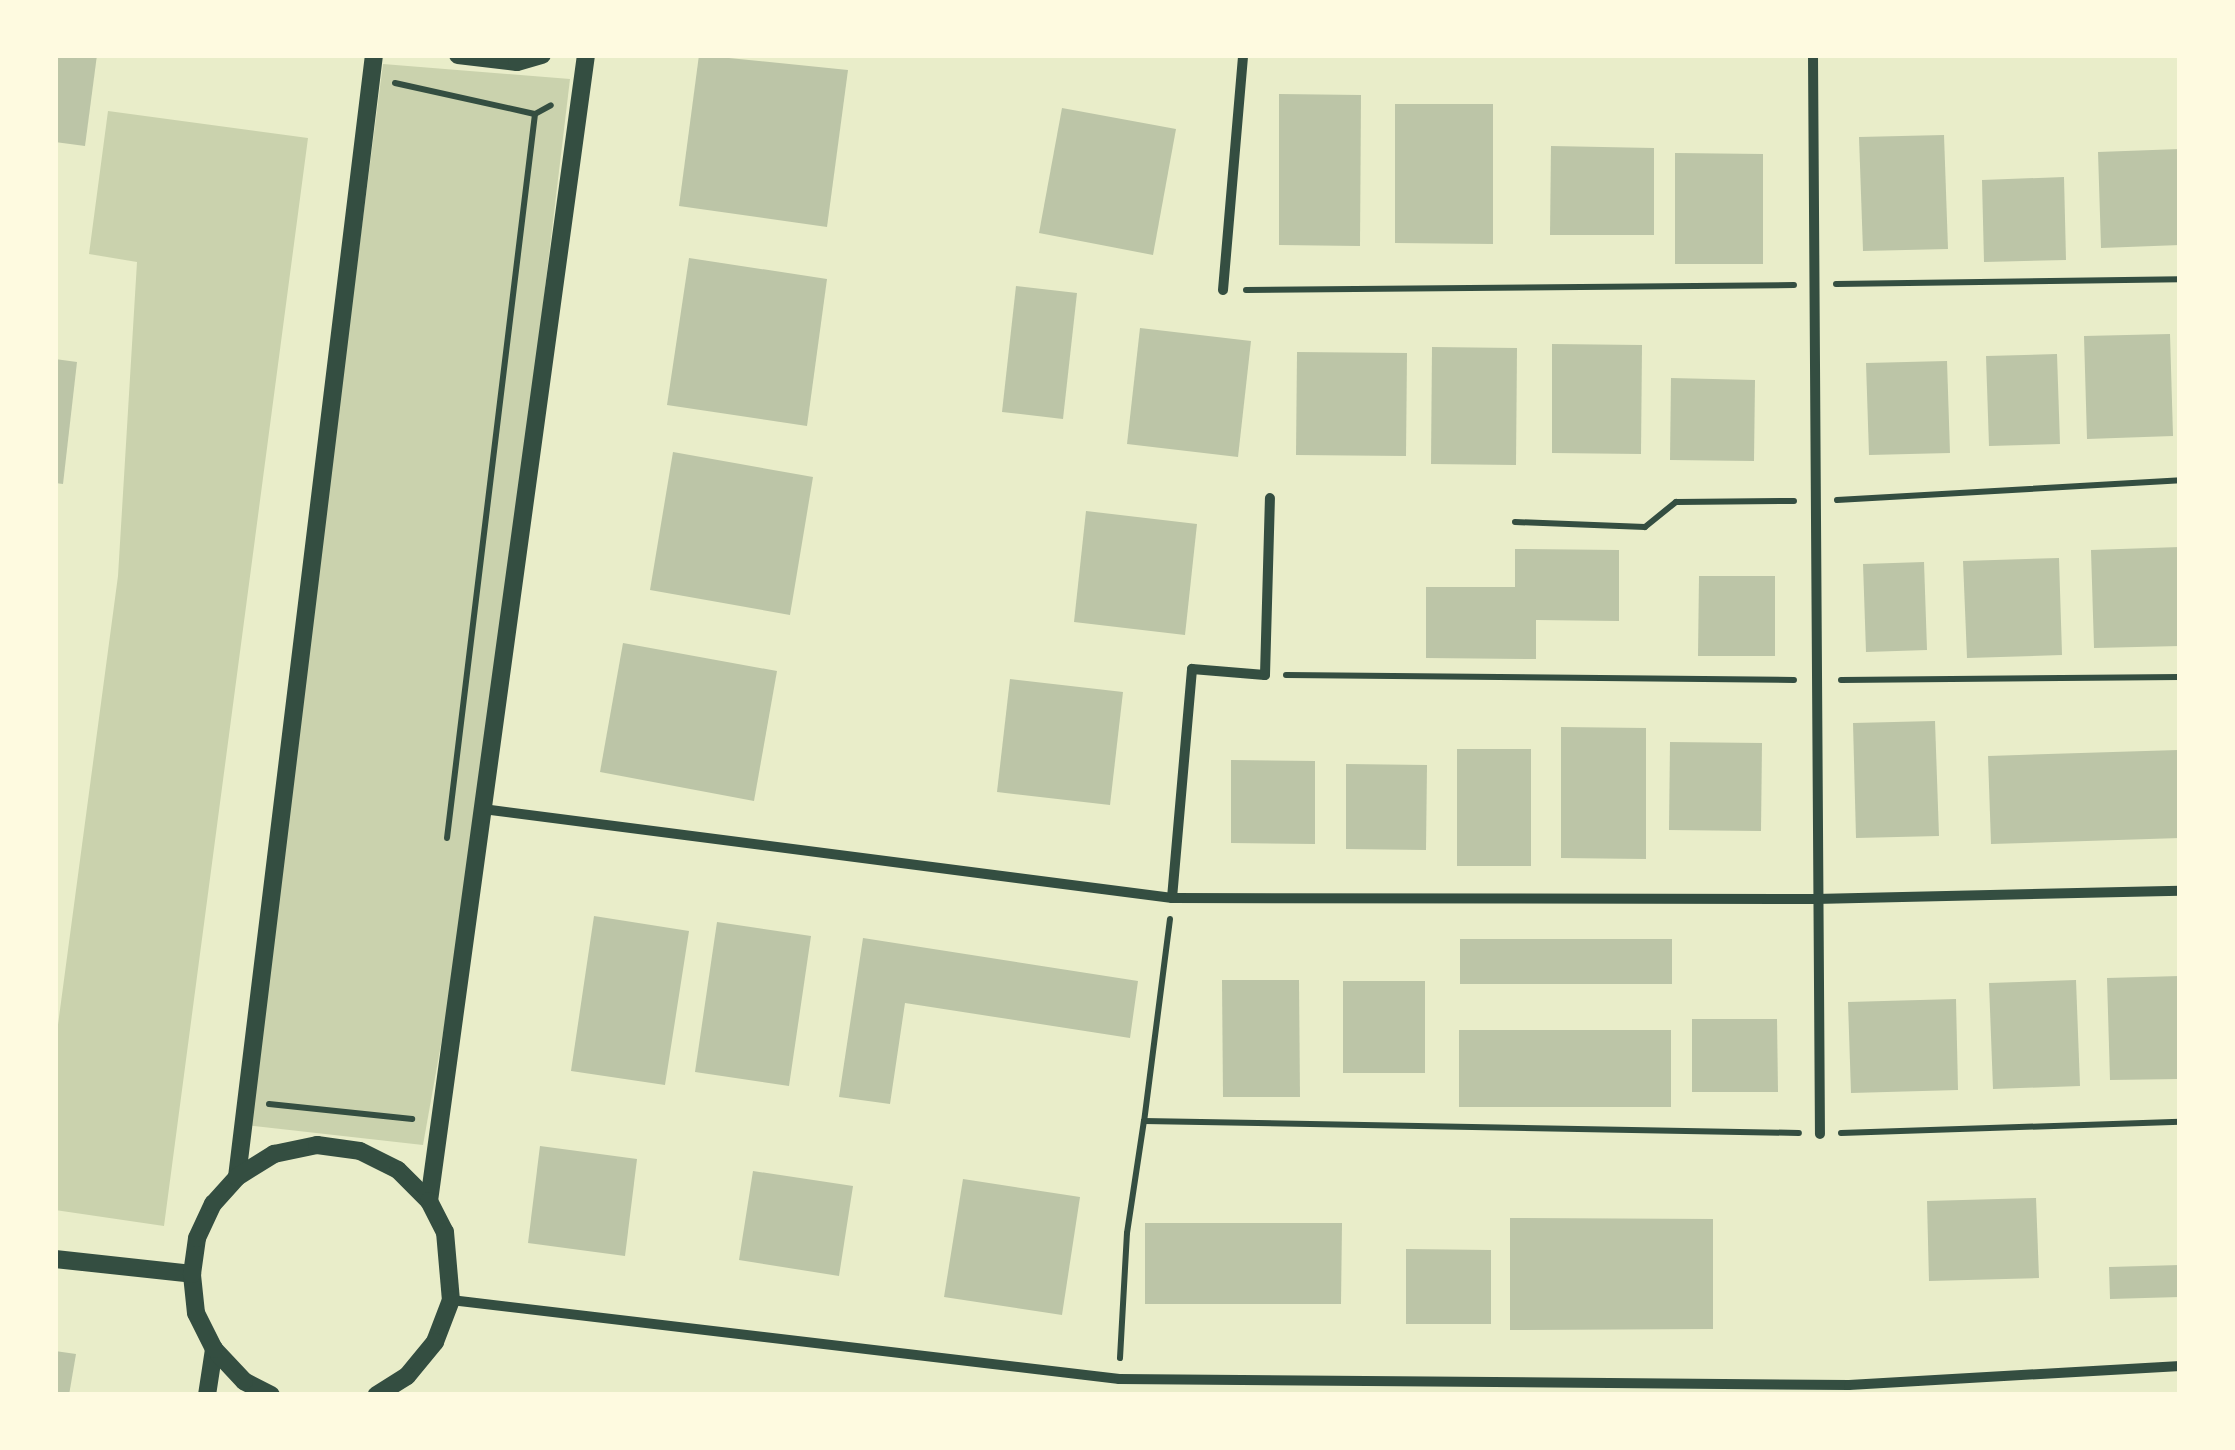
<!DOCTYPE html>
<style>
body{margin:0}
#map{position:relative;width:2235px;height:1450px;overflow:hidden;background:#e9edc9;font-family:Helvetica,sans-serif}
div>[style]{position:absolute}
.green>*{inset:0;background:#cad2ad}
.building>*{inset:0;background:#bcc5a7}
.path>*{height:6px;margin:-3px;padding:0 3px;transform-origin:3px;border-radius:3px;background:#344e41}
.minor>*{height:10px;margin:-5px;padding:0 5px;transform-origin:5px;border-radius:5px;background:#344e41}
.tertiary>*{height:18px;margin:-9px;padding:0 9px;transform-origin:9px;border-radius:9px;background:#344e41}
span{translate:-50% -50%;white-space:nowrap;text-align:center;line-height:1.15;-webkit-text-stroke:8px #fefae0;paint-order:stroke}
.frame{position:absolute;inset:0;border:58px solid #fefae0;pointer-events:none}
</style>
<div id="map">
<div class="green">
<div style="clip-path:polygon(383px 64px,570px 79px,483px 809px,423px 1145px,245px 1125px)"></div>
<div style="clip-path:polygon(108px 111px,308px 138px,164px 1226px,55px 1210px,55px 1047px,118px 576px,137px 262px,89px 254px)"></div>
</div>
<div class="building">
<div style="clip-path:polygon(55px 55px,97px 55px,85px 146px,55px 142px)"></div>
<div style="clip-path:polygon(699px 55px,848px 70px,827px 227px,679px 206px)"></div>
<div style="clip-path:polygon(1279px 94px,1361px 95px,1360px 246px,1279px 245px)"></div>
<div style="clip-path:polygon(1395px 104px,1493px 104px,1493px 244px,1395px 243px)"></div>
<div style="clip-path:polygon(1062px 108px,1176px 129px,1153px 255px,1039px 233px)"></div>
<div style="clip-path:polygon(1944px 135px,1948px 249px,1863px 251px,1859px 137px)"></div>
<div style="clip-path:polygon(1551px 146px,1654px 148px,1654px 235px,1550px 235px)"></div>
<div style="clip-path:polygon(2180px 149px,2180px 245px,2101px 248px,2098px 152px)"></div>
<div style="clip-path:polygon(1675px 153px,1763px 154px,1763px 264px,1675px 264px)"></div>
<div style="clip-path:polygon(2064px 177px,2066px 260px,1984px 262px,1982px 180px)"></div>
<div style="clip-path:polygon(689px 258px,827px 279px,807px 426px,667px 405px)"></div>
<div style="clip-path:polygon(1016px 286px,1077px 293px,1063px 419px,1002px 412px)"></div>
<div style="clip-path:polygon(1140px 328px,1251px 341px,1238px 457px,1127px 444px)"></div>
<div style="clip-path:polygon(2170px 334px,2173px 436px,2087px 439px,2084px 336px)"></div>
<div style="clip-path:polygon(1552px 344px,1642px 345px,1641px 454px,1552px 453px)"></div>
<div style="clip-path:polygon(1432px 347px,1517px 348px,1516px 465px,1431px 464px)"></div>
<div style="clip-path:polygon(1297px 352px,1407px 353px,1406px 456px,1296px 455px)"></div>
<div style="clip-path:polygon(2057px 354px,2060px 444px,1989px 446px,1986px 356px)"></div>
<div style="clip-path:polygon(55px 359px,77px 362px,63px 484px,55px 483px)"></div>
<div style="clip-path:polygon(1947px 361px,1950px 453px,1869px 455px,1866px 363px)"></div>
<div style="clip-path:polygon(1671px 378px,1755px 380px,1754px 461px,1670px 460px)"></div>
<div style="clip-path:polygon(673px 452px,813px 477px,790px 615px,650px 590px)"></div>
<div style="clip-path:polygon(1086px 511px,1197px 524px,1185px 635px,1074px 622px)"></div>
<div style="clip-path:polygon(2180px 547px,2180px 646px,2094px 648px,2091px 550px)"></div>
<div style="clip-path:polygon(1515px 549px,1619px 550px,1619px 621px,1536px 620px,1536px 659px,1426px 658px,1426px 587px,1515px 587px)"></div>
<div style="clip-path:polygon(2059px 558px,2062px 655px,1967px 658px,1963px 561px)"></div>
<div style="clip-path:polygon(1924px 562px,1927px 650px,1866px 652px,1863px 564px)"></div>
<div style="clip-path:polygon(1699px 576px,1775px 576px,1775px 656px,1698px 656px)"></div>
<div style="clip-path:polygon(623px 643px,777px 671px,754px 801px,600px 772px)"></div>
<div style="clip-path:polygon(1010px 679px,1123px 692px,1110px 805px,997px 792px)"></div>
<div style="clip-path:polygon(1935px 721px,1939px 836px,1856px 838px,1853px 723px)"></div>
<div style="clip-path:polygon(1561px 727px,1646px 728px,1646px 859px,1561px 858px)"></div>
<div style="clip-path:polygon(1670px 742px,1762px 743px,1761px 831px,1669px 830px)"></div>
<div style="clip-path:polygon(1457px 749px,1531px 749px,1531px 866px,1457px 866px)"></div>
<div style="clip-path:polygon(2178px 750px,2180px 838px,1991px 844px,1988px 756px)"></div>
<div style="clip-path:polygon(1231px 760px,1315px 761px,1315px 844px,1231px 843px)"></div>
<div style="clip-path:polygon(1346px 764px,1427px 765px,1426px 850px,1346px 849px)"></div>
<div style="clip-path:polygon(594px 916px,689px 931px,665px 1085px,571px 1071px)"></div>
<div style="clip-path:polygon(717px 922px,811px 936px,789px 1086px,695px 1072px)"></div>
<div style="clip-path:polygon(863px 938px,1138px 981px,1130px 1038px,905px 1003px,890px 1104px,839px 1097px)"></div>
<div style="clip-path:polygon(1460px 939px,1672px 939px,1672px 984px,1460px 984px)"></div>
<div style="clip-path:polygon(2180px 976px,2180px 1079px,2110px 1080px,2107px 978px)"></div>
<div style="clip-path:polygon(1222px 980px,1299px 980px,1300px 1097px,1223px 1097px)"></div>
<div style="clip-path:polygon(2076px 980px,2080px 1086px,1993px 1089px,1989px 983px)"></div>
<div style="clip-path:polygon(1343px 981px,1425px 981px,1425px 1073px,1343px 1073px)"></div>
<div style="clip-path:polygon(1956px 999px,1958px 1090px,1851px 1093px,1848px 1002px)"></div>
<div style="clip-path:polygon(1692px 1019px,1777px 1019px,1778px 1092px,1692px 1092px)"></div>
<div style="clip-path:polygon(1459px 1030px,1671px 1030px,1671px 1107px,1459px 1107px)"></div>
<div style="clip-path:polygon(540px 1146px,637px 1159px,625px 1256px,528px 1243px)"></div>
<div style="clip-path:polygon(753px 1171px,853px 1186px,839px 1276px,739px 1260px)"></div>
<div style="clip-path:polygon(963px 1179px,1080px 1197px,1062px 1315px,944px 1297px)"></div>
<div style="clip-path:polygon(2036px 1198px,2039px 1278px,1929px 1281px,1927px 1201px)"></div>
<div style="clip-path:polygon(1510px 1218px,1713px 1219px,1713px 1329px,1510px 1330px)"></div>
<div style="clip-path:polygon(1145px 1223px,1342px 1223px,1341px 1304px,1145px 1304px)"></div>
<div style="clip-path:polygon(1406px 1249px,1491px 1250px,1491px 1324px,1406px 1324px)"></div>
<div style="clip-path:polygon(2180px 1265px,2180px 1297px,2110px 1299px,2109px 1267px)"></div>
<div style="clip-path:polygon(55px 1351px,76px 1354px,69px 1395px,55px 1395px)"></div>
</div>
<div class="path">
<div style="left:395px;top:83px;width:143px;rotate:12.5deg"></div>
<div style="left:1836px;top:284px;width:344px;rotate:-0.8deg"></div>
<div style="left:1246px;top:290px;width:548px;rotate:-0.52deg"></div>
<div style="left:1837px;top:500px;width:344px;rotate:-3.3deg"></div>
<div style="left:1515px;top:522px;width:130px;rotate:2.2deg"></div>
<div style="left:1645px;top:527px;width:40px;rotate:-39deg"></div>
<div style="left:1676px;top:502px;width:118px;rotate:-0.5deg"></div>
<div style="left:1286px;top:675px;width:508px;rotate:0.56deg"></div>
<div style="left:1841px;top:680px;width:339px;rotate:-0.5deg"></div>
<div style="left:447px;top:838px;width:729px;rotate:-83.07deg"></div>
<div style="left:535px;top:114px;width:18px;rotate:-29deg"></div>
<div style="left:1170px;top:919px;width:204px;rotate:97.3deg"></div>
<div style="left:1144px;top:1121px;width:655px;rotate:1.05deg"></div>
<div style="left:269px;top:1104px;width:144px;rotate:6deg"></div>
<div style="left:1841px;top:1133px;width:339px;rotate:-1.9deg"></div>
<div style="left:1120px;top:1358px;width:125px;rotate:-86.8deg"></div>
<div style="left:1127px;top:1233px;width:113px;rotate:-81.4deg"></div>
</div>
<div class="minor">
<div style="left:1813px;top:55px;width:1079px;rotate:89.63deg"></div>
<div style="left:1223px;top:290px;width:236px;rotate:-85.1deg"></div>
<div style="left:483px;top:809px;width:695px;rotate:7.36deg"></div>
<div style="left:1172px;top:898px;width:643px;rotate:0.09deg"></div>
<div style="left:1815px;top:899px;width:365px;rotate:-1.3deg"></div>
<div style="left:1172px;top:898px;width:230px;rotate:-85deg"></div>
<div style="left:1192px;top:669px;width:73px;rotate:4.7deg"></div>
<div style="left:1265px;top:675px;width:177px;rotate:-88.4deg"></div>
<div style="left:451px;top:1300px;width:673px;rotate:6.74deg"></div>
<div style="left:1119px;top:1379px;width:730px;rotate:0.47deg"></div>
<div style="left:1849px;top:1385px;width:332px;rotate:-3.3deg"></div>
</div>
<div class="tertiary">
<div style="left:458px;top:55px;width:59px;rotate:6.8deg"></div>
<div style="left:517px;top:62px;width:26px;rotate:-16deg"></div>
<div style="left:237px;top:1177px;width:1130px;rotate:-83.04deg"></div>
<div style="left:429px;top:1201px;width:1157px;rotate:-82.2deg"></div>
<div style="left:55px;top:1259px;width:138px;rotate:6.2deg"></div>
<div style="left:207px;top:1395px;width:47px;rotate:-81.3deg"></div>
<div style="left:271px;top:1395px;width:30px;rotate:-153deg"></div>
<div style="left:244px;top:1381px;width:44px;rotate:-133.2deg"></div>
<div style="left:214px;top:1349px;width:40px;rotate:-116.6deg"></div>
<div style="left:196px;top:1313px;width:39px;rotate:-96deg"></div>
<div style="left:192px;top:1274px;width:36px;rotate:-82deg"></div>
<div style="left:197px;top:1238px;width:38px;rotate:-65deg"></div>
<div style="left:213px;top:1204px;width:36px;rotate:-48deg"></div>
<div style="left:237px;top:1177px;width:44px;rotate:-31.9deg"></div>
<div style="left:274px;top:1154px;width:44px;rotate:-11.8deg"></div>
<div style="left:317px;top:1145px;width:43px;rotate:7.9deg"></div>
<div style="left:360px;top:1151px;width:42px;rotate:26.6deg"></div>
<div style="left:398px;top:1170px;width:44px;rotate:45deg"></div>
<div style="left:429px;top:1201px;width:35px;rotate:63deg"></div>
<div style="left:445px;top:1232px;width:68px;rotate:85deg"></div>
<div style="left:451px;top:1300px;width:45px;rotate:110.9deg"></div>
<div style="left:435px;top:1342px;width:44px;rotate:129.5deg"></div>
<div style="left:407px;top:1376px;width:36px;rotate:148deg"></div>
</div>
<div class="frame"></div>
</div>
